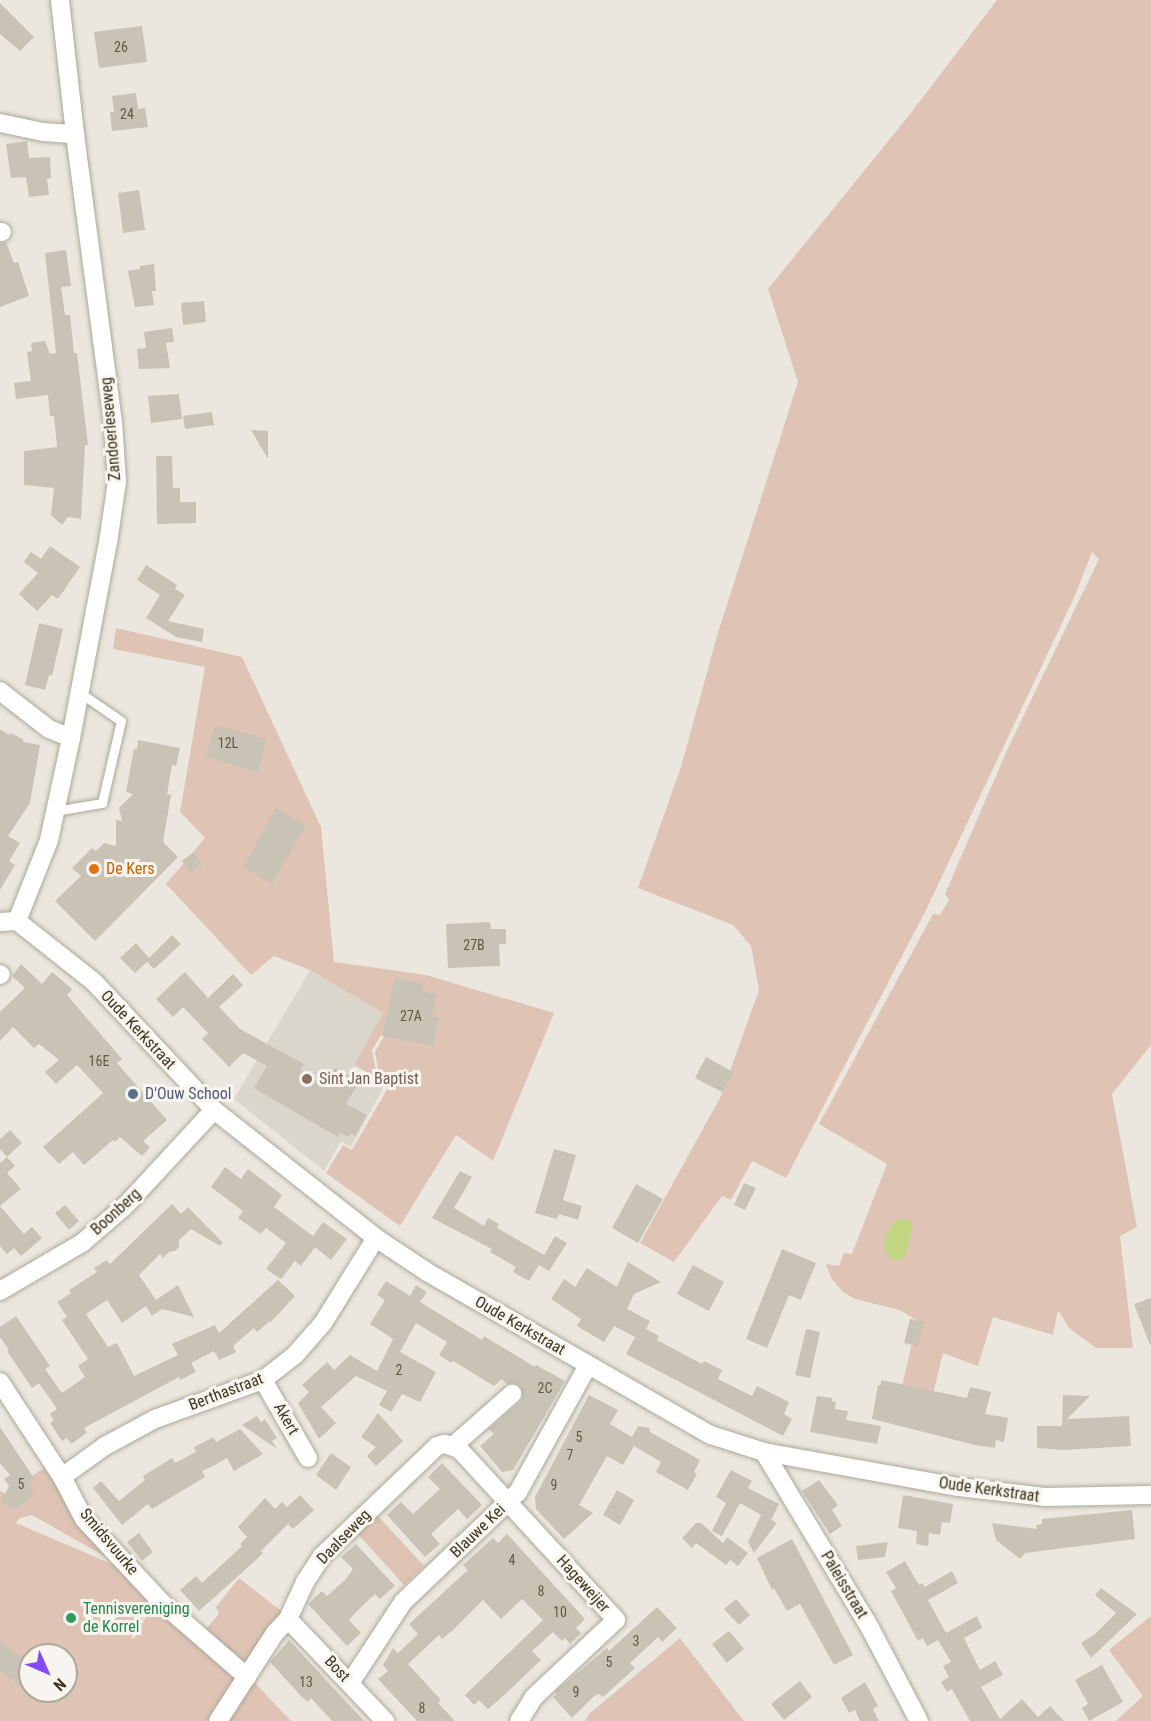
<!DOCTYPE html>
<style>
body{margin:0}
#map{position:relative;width:1151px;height:1721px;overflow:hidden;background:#ebe7de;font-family:"Roboto Condensed",sans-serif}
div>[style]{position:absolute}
.built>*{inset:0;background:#dbd6cc}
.green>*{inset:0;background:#dfc4b5}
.water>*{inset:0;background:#c1d680}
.building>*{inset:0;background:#c9c3b6}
.roads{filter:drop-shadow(0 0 2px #aca899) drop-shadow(0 0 2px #aca899)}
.service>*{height:9px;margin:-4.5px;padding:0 4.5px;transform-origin:4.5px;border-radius:4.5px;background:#fff}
.minor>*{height:18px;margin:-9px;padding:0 9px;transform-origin:9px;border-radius:9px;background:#fff}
.tertiary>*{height:18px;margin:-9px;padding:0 9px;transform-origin:9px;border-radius:9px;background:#fff}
.dots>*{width:16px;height:16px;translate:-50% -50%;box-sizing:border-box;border:3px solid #f8f4ef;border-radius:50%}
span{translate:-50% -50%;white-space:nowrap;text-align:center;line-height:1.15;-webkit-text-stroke:6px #f8f4ef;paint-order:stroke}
.number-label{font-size:14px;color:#5f5a44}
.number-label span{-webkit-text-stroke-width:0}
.street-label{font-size:16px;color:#3c371e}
.food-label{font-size:16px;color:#c56008}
.left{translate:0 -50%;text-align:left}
.education-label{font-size:16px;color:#785e54}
.service-label{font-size:16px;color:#4e5e75}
.leisure-label{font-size:16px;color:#27864d}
.north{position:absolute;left:18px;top:1643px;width:60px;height:60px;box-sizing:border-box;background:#f8f4ef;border:2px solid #ada89b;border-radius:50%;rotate:135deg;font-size:16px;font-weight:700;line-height:24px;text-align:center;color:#3c371e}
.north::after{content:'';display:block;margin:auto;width:21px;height:27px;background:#8749ff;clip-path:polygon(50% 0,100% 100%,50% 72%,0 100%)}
</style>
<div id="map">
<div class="built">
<div style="clip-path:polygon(310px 970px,383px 1013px,351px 1070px,383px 1088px,351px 1147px,341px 1141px,324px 1171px,234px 1099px)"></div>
</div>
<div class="green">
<div style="clip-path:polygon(997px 0,1151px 0,1151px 1045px,1112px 1094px,1137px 1227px,1120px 1236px,1133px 1348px,1096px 1348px,1069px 1328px,1058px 1310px,1053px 1335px,993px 1317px,978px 1366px,943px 1353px,925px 1427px,894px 1422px,917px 1321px,900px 1310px,855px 1299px,843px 1292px,831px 1278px,826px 1264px,839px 1266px,844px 1253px,852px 1254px,887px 1164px,819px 1124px,933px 914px,940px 915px,949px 900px,945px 894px,1008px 748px,1099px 559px,1092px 552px,1074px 598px,926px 910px,786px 1178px,752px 1161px,731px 1200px,722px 1196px,674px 1262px,640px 1243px,721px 1096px,759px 990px,751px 946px,733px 925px,638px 888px,681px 767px,717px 636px,798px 382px,768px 289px,907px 118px)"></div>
<div style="clip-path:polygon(116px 628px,242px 657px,321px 827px,334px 962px,426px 975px,554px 1013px,493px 1161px,456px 1135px,400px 1226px,326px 1173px,343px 1145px,352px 1150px,389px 1086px,380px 1080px,375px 1052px,394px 1019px,392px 1018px,372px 1050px,377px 1078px,354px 1065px,383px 1013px,310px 970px,274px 956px,251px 975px,166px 884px,205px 838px,180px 812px,205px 667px,113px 649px)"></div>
<div style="clip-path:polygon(evenodd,44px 1468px,113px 1561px,32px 1515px,20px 1518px,16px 1523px,128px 1571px,154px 1598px,131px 1638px,134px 1639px,153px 1604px,237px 1680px,210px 1721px,0 1721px,0 1491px,6px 1494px,44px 1468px,30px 1655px,66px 1655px,66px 1691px,30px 1691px,30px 1655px)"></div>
<div style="clip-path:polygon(378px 1516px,424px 1566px,404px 1585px,358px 1534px)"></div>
<div style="clip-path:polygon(239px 1578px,285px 1614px,245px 1669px,203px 1632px,219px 1614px,216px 1607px)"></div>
<div style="clip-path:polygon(1151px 1616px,1151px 1721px,1116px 1721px,1143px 1696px,1109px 1650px)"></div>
<div style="clip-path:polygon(680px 1638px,744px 1721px,585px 1721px,589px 1714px)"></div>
<div style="clip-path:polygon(254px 1682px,291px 1721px,228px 1721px)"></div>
</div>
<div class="water">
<div style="clip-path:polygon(908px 1219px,911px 1221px,912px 1228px,906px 1254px,902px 1259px,893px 1260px,887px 1255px,884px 1246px,886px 1236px,895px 1220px)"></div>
</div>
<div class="building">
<div style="clip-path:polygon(0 3px,34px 37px,20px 51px,0 34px)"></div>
<div style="clip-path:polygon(142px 26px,147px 62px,99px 68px,94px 32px)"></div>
<div style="clip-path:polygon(136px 93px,138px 109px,145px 108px,148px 127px,112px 131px,110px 112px,114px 112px,112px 96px)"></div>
<div style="clip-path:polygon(27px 141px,29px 158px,50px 157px,51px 178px,47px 179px,49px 195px,29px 197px,26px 177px,11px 178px,6px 144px)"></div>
<div style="clip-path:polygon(139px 190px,145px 230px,123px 233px,118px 193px)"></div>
<div style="clip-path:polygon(6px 242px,14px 263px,18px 262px,29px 296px,0 307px,0 243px)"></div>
<div style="clip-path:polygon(66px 250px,71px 286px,61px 287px,65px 315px,70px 315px,74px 353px,77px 353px,88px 445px,85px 445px,81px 519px,68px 517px,62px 525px,51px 515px,54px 488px,24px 485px,24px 451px,57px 447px,54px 416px,50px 416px,48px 395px,16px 399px,14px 383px,31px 381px,27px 352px,32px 351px,31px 343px,45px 341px,50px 354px,56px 353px,45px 253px)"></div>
<div style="clip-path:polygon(154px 264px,156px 291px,152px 291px,154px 305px,135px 307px,128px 271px,140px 269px,140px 266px)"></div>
<div style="clip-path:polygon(204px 301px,206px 322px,183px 325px,181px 303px)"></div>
<div style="clip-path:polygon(172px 328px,174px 342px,166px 343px,170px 368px,139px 369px,137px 349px,146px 348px,144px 332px)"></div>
<div style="clip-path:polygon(179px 394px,182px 419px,151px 423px,148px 396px)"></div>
<div style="clip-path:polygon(212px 412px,214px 425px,185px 429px,183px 416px)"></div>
<div style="clip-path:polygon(251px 430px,268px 431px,268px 459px)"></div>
<div style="clip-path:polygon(156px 456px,172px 456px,173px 488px,180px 488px,180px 502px,196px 502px,196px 523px,157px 524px)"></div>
<div style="clip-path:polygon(50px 546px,80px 567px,58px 599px,52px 595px,37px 611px,19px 594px,38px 573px,24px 562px,31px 552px,41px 559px)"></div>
<div style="clip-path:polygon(146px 565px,177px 585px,175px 589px,185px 595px,168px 621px,204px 629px,202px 642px,176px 637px,146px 618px,160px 595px,137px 580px)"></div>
<div style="clip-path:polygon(39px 623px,63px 629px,52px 676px,49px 675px,45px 690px,25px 685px)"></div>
<div style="clip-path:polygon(215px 725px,267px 739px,258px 772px,206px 757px)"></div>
<div style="clip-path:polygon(0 729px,9px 735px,10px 733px,23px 739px,23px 742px,40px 745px,30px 803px,8px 836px,20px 843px,9px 861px,15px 865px,0 890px)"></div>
<div style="clip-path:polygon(138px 740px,180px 748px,176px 766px,172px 765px,167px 794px,171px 795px,163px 842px,178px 857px,95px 941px,55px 901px,81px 876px,72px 868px,92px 848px,96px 851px,104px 843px,116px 846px,116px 820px,122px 821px,119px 808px,133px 794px,126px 792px,134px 749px,137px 749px)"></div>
<div style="clip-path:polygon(276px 808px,306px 825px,272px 884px,243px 867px)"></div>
<div style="clip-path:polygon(194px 852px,202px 865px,190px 873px,182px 861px)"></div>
<div style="clip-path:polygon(490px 922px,491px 929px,506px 929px,506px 944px,499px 944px,500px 966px,448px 968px,446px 924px)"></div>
<div style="clip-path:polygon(172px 935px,181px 944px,154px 969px,147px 962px,135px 973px,120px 958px,136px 943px,149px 958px)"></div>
<div style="clip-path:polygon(21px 964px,42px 984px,52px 972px,72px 989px,67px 995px,122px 1059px,117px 1063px,167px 1120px,143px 1141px,150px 1147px,142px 1156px,120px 1137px,115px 1142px,113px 1140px,84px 1165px,73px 1152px,59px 1164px,43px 1147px,103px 1093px,77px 1065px,56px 1084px,45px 1072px,59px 1060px,39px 1044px,34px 1048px,13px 1027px,0 1041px,0 1012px,25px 988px,12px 976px)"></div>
<div style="clip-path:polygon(185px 972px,208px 998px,233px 974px,243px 985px,219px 1007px,240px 1029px,304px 1064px,300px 1070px,325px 1085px,335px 1068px,359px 1082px,346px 1104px,367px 1115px,355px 1136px,351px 1133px,348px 1137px,340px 1133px,338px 1137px,254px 1088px,267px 1066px,243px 1053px,229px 1067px,202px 1039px,208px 1033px,183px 1007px,173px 1017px,156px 999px)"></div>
<div style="clip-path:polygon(395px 977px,424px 984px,422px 991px,437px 994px,432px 1016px,439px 1017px,433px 1046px,382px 1036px)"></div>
<div style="clip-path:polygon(706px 1057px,733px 1072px,722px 1092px,695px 1078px)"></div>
<div style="clip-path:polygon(10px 1130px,22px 1143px,7px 1157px,0 1149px,0 1139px)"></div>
<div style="clip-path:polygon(554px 1149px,576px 1155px,563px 1200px,582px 1206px,578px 1220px,559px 1214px,557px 1219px,535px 1213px)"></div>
<div style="clip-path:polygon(7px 1157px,15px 1166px,7px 1173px,21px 1189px,0 1206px,24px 1234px,32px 1227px,42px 1238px,21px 1256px,14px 1248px,7px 1254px,0 1246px,0 1163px)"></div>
<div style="clip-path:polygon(225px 1167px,241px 1179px,248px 1169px,282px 1195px,274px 1207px,313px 1236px,323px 1222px,347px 1239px,331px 1260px,315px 1247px,301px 1266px,295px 1261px,281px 1279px,266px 1269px,286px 1243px,266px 1228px,261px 1234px,238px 1218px,243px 1211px,211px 1187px)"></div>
<div style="clip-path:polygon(460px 1171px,472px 1177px,454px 1208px,484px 1226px,488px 1218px,499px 1224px,497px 1228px,544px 1255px,555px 1236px,567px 1243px,549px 1271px,539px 1265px,529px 1281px,513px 1272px,516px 1267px,490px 1252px,492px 1249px,432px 1218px)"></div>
<div style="clip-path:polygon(744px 1183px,756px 1188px,745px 1210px,734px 1205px)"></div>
<div style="clip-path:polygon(636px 1184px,663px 1199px,638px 1243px,612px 1228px)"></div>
<div style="clip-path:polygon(172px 1204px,181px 1214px,188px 1207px,223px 1243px,220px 1246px,191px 1229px,179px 1240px,179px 1247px,175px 1251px,169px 1252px,163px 1258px,160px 1254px,139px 1275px,156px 1300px,178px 1285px,194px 1317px,162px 1309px,152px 1316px,146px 1306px,122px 1323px,107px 1300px,86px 1314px,108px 1347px,117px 1343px,134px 1376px,178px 1355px,172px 1344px,215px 1325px,219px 1333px,278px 1280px,295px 1296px,271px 1322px,270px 1321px,257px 1332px,254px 1328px,233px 1346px,236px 1352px,219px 1360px,214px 1351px,191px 1363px,196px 1372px,180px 1380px,179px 1377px,84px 1428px,87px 1433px,71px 1444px,67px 1438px,62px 1441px,50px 1423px,54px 1420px,50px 1414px,57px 1409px,39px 1383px,32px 1388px,7px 1351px,9px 1350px,0 1337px,0 1327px,16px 1316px,50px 1366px,45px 1369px,62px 1393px,85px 1377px,78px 1366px,88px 1359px,62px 1320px,67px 1317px,57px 1302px,71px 1293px,69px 1290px,97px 1272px,94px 1268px,107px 1260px,110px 1264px)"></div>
<div style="clip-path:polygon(65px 1205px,79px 1221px,69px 1230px,55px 1213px)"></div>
<div style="clip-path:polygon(782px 1249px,816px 1263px,801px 1300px,789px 1295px,767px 1348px,746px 1339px)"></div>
<div style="clip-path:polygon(628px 1262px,661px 1282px,634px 1294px,627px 1309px,650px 1321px,646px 1329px,659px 1336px,657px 1340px,702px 1364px,704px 1361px,722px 1370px,718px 1379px,752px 1396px,757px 1386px,789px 1402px,784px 1414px,792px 1419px,783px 1436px,626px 1354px,635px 1337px,614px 1326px,604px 1342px,577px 1326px,581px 1319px,551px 1299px,564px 1279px,575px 1287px,587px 1268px,617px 1287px)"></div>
<div style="clip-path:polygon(693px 1265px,724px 1282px,709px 1311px,677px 1294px)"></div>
<div style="clip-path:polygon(386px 1281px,410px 1296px,416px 1285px,427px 1292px,420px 1302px,482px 1340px,484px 1336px,535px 1367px,536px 1365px,565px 1381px,513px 1470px,502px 1472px,480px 1446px,494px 1434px,489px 1429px,520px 1402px,523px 1397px,521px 1387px,515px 1383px,507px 1384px,502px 1379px,494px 1386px,453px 1361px,451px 1363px,439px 1355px,447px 1342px,416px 1323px,400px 1352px,436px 1372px,420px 1402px,402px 1394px,391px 1412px,379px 1405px,387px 1391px,356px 1376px,321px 1407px,336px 1423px,319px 1439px,298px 1403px,309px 1392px,302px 1385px,327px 1362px,334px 1370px,350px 1355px,377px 1371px,393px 1339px,370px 1324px,385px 1300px,377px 1295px)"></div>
<div style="clip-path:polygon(1151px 1298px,1151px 1345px,1150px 1345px,1134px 1304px)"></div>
<div style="clip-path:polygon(910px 1319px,924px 1322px,918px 1346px,904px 1343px)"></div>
<div style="clip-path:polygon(806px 1329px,820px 1332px,810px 1378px,795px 1375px)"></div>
<div style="clip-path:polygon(881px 1380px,967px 1398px,970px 1387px,991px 1392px,985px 1414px,1008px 1418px,1004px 1442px,996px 1440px,995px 1448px,975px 1445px,872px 1419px,878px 1385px,881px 1385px)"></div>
<div style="clip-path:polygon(589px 1395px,618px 1410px,610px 1424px,632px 1437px,638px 1426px,649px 1428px,650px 1432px,700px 1460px,694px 1472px,697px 1474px,688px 1490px,656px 1472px,661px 1462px,634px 1446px,623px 1465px,607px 1456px,579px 1505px,593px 1513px,564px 1539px,536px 1509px,535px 1497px)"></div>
<div style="clip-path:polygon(1063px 1395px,1090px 1396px,1067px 1419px,1129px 1416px,1131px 1446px,1063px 1450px,1037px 1448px,1037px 1426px,1062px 1426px)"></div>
<div style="clip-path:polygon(817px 1396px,832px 1398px,832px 1401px,836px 1402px,835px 1409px,848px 1411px,846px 1420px,881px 1426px,877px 1444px,810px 1432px)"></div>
<div style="clip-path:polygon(378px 1413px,403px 1441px,376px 1466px,367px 1456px,376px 1447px,361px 1437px)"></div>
<div style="clip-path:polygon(257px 1416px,261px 1422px,265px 1419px,277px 1438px,272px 1441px,277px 1449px,242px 1425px)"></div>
<div style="clip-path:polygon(0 1427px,34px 1478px,29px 1487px,35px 1495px,14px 1510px,1px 1502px,9px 1486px,4px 1479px,10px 1475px,0 1463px)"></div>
<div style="clip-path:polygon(240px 1429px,263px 1454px,234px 1471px,227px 1458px,215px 1465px,202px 1471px,205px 1477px,152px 1509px,148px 1504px,122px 1525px,93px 1488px,101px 1481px,119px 1501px,145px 1480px,143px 1476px,172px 1458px,175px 1463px,196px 1452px,194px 1447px,204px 1442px,213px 1437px,216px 1442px)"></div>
<div style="clip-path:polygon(331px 1453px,351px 1467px,336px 1490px,316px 1475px)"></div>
<div style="clip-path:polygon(442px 1463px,482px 1505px,467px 1519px,458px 1509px,431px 1534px,440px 1544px,425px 1557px,387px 1515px,401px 1502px,413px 1514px,440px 1489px,428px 1477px)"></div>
<div style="clip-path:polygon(731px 1470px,752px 1481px,748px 1488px,779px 1504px,771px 1520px,777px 1523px,754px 1553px,748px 1542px,761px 1515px,740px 1503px,722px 1536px,712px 1531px,726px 1503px,716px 1497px)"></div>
<div style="clip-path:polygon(819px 1480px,838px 1505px,832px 1510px,842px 1526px,830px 1534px,802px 1491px)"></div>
<div style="clip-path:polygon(617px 1490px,634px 1500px,620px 1525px,603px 1515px)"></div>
<div style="clip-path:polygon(300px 1495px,314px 1510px,293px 1529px,288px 1524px,261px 1551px,263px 1553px,257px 1559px,199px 1611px,180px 1590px,196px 1576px,202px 1583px,242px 1546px,240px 1544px,247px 1537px,238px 1527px,265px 1498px,275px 1509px,282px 1502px,287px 1507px)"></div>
<div style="clip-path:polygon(903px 1495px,953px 1504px,950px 1523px,942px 1522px,940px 1535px,929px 1533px,928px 1546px,916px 1544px,917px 1531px,898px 1528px)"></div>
<div style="clip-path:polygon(1132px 1510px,1135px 1539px,1025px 1553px,1020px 1559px,996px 1540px,992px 1523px,1037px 1529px,1036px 1525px,1042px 1524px,1042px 1519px)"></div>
<div style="clip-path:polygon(696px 1523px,701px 1523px,723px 1543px,727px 1537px,748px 1553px,738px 1566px,730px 1560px,726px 1565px,696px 1543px,692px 1548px,682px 1538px)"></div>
<div style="clip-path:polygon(139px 1533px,153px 1552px,142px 1561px,127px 1542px)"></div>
<div style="clip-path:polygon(507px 1534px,585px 1619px,576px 1628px,581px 1633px,570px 1644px,565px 1638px,562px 1641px,553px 1632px,532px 1651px,541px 1660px,500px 1699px,488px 1709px,479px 1700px,474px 1705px,465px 1695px,543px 1620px,522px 1599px,501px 1619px,483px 1600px,453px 1630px,442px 1639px,439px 1635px,408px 1664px,441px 1700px,438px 1703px,455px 1721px,417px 1721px,378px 1679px,388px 1671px,383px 1665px,393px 1648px,398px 1653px,418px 1634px,409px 1624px,468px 1570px,463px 1565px,493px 1538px,498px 1543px)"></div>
<div style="clip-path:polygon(792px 1539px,853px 1655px,834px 1665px,800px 1604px,787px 1611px,774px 1588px,772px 1590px,757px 1558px)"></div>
<div style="clip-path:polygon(888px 1542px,885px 1557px,858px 1560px,856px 1546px)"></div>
<div style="clip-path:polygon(356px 1544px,395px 1586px,380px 1599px,375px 1594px,357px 1611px,349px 1620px,361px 1633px,347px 1646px,308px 1604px,322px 1591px,327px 1596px,346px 1579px,353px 1569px,341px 1557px)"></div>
<div style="clip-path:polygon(905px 1561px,919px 1585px,922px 1583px,925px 1587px,952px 1571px,958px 1583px,928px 1600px,946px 1633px,977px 1616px,982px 1628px,964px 1638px,980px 1670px,995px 1661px,1003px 1675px,981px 1687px,1000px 1719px,1022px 1699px,1038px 1717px,1050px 1706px,1064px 1721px,970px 1721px,952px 1689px,947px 1692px,941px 1682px,949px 1677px,943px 1666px,951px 1662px,938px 1640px,927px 1646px,923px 1638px,918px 1641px,891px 1591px,896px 1588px,886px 1572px)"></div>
<div style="clip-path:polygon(1101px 1588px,1137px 1614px,1091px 1658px,1081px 1643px,1095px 1634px,1116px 1613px,1095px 1595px)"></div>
<div style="clip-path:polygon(736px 1599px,750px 1615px,739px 1625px,724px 1609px)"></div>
<div style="clip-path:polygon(657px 1607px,677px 1628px,662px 1642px,658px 1637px,630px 1663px,635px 1668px,603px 1697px,599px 1694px,593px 1697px,572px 1718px,553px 1697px,557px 1694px,555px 1692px,607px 1648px,609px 1651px)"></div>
<div style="clip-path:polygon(729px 1631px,744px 1649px,727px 1663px,712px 1644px)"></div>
<div style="clip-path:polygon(289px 1640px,352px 1708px,364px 1721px,332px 1721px,311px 1698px,308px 1702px,301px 1696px,270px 1662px)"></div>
<div style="clip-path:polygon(0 1643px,30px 1661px,30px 1693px,0 1671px)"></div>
<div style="clip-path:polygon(1102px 1665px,1123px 1702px,1089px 1721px,1082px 1708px,1088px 1704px,1075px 1680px)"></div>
<div style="clip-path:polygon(800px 1681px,812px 1697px,784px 1720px,771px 1704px)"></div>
<div style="clip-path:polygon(865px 1682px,878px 1706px,873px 1709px,879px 1721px,860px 1721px,855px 1710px,849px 1713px,841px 1698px)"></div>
</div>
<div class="roads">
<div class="service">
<div style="left:55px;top:811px;width:48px;rotate:-9.7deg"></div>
<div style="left:102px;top:803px;width:84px;rotate:-77deg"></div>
<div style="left:121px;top:721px;width:51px;rotate:-145.4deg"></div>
</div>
<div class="minor">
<div style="left:0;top:123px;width:44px;rotate:11.8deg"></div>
<div style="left:43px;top:132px;width:32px;rotate:4deg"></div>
<div style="left:0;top:232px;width:2px"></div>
<div style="left:0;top:691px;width:62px;rotate:37.8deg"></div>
<div style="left:49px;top:729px;width:24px;rotate:22deg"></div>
<div style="left:0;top:975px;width:1px;rotate:-45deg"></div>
<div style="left:0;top:1291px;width:95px;rotate:-30.3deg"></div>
<div style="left:82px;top:1243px;width:58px;rotate:-40.8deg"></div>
<div style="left:126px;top:1205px;width:129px;rotate:-47.2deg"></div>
<div style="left:263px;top:1380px;width:90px;rotate:60deg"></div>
<div style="left:0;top:1382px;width:113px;rotate:56.9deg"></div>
<div style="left:62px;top:1477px;width:47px;rotate:62.4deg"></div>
<div style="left:84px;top:1519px;width:115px;rotate:47.1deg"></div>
<div style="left:162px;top:1603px;width:113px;rotate:41deg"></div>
<div style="left:453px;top:1446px;width:79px;rotate:-41.4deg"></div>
<div style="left:764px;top:1452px;width:205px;rotate:58.9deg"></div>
<div style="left:870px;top:1628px;width:105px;rotate:62.2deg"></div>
<div style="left:62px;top:1477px;width:53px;rotate:-35.8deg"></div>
<div style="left:105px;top:1446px;width:57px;rotate:-28.4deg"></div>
<div style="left:155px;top:1419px;width:115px;rotate:-19.9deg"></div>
<div style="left:263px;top:1380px;width:41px;rotate:-38deg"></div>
<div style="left:295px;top:1355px;width:43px;rotate:-48.8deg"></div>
<div style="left:323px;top:1323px;width:100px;rotate:-58.1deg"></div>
<div style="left:288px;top:1619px;width:141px;rotate:46.4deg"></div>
<div style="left:350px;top:1683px;width:97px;rotate:-56.8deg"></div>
<div style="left:403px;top:1602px;width:159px;rotate:-43.7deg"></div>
<div style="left:518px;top:1492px;width:145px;rotate:-61.1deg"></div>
<div style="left:218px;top:1721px;width:105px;rotate:-57.1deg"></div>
<div style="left:275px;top:1633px;width:19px;rotate:-47deg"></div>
<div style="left:288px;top:1619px;width:41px;rotate:-65.3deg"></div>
<div style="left:305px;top:1582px;width:31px;rotate:-57deg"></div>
<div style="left:322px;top:1556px;width:159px;rotate:-43.7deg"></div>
<div style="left:437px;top:1446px;width:8px;rotate:-14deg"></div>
<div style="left:445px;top:1444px;width:15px;rotate:20deg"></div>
<div style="left:459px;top:1449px;width:232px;rotate:47.4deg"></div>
<div style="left:616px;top:1620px;width:112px;rotate:136.8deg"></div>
<div style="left:534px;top:1697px;width:28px;rotate:122deg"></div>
</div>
<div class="tertiary">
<div style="left:17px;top:921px;width:87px;rotate:-68.4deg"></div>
<div style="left:49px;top:840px;width:104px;rotate:-77.8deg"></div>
<div style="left:71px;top:738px;width:198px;rotate:-79.3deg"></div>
<div style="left:108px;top:543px;width:63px;rotate:-81.7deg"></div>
<div style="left:117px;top:481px;width:58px;rotate:-93.9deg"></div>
<div style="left:113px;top:423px;width:291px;rotate:-97.5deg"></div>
<div style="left:75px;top:134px;width:135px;rotate:-96.4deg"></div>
<div style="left:0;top:922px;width:17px;rotate:-3deg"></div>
<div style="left:17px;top:921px;width:98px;rotate:38.4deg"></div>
<div style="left:94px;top:982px;width:175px;rotate:46.8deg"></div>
<div style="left:214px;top:1110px;width:206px;rotate:38.3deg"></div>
<div style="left:376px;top:1238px;width:61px;rotate:33.7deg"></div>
<div style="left:427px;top:1272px;width:327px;rotate:29.9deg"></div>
<div style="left:711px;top:1435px;width:56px;rotate:17.8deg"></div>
<div style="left:764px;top:1452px;width:198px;rotate:10.2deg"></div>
<div style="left:959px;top:1487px;width:88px;rotate:6.6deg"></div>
<div style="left:1046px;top:1497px;width:105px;rotate:-1.1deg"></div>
</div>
</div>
<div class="dots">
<div style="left:94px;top:869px;background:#e8710a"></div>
<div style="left:307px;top:1079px;background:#8d6e63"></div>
<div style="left:133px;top:1094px;background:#5c6f8a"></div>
<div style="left:71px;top:1618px;background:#2e9e5b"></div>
</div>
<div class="number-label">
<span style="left:121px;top:47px">26</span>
<span style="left:127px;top:114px">24</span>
<span style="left:228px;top:743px">12L</span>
<span style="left:474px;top:945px">27B</span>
<span style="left:411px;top:1016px">27A</span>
<span style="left:99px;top:1061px">16E</span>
<span style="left:399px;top:1370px">2</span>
<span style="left:545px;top:1388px">2C</span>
<span style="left:579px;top:1437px">5</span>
<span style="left:570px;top:1455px">7</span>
<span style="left:21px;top:1484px">5</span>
<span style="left:554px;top:1485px">9</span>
<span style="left:512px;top:1560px">4</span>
<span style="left:541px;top:1591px">8</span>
<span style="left:560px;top:1612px">10</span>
<span style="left:636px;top:1641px">3</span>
<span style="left:609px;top:1662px">5</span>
<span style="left:306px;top:1682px">13</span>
<span style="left:576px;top:1692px">9</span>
<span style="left:422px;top:1708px">8</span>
</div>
<div class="street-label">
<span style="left:111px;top:429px;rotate:-95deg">Zandoerleseweg</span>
<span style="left:138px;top:1030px;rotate:47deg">Oude Kerkstraat</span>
<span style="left:116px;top:1212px;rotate:-42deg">Boonberg</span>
<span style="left:520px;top:1326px;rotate:30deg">Oude Kerkstraat</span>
<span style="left:226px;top:1392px;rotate:-21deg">Berthastraat</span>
<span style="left:286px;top:1419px;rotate:60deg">Akert</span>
<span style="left:989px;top:1490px;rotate:8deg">Oude Kerkstraat</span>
<span style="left:478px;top:1531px;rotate:-44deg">Blauwe Kei</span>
<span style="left:344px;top:1537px;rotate:-46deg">Daalseweg</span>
<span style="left:109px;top:1542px;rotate:50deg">Smidsvuurke</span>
<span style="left:583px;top:1584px;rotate:48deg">Hageweijer</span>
<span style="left:844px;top:1585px;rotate:59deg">Paleisstraat</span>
<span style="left:337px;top:1669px;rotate:47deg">Bost</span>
</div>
<div class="food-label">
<span class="left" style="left:106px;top:869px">De Kers</span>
</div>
<div class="education-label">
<span class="left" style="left:319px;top:1079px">Sint Jan Baptist</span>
</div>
<div class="service-label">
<span class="left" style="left:145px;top:1094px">D'Ouw School</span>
</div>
<div class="leisure-label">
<span class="left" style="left:83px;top:1618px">Tennisvereniging<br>de Korrel</span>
</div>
<div class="north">N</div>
</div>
